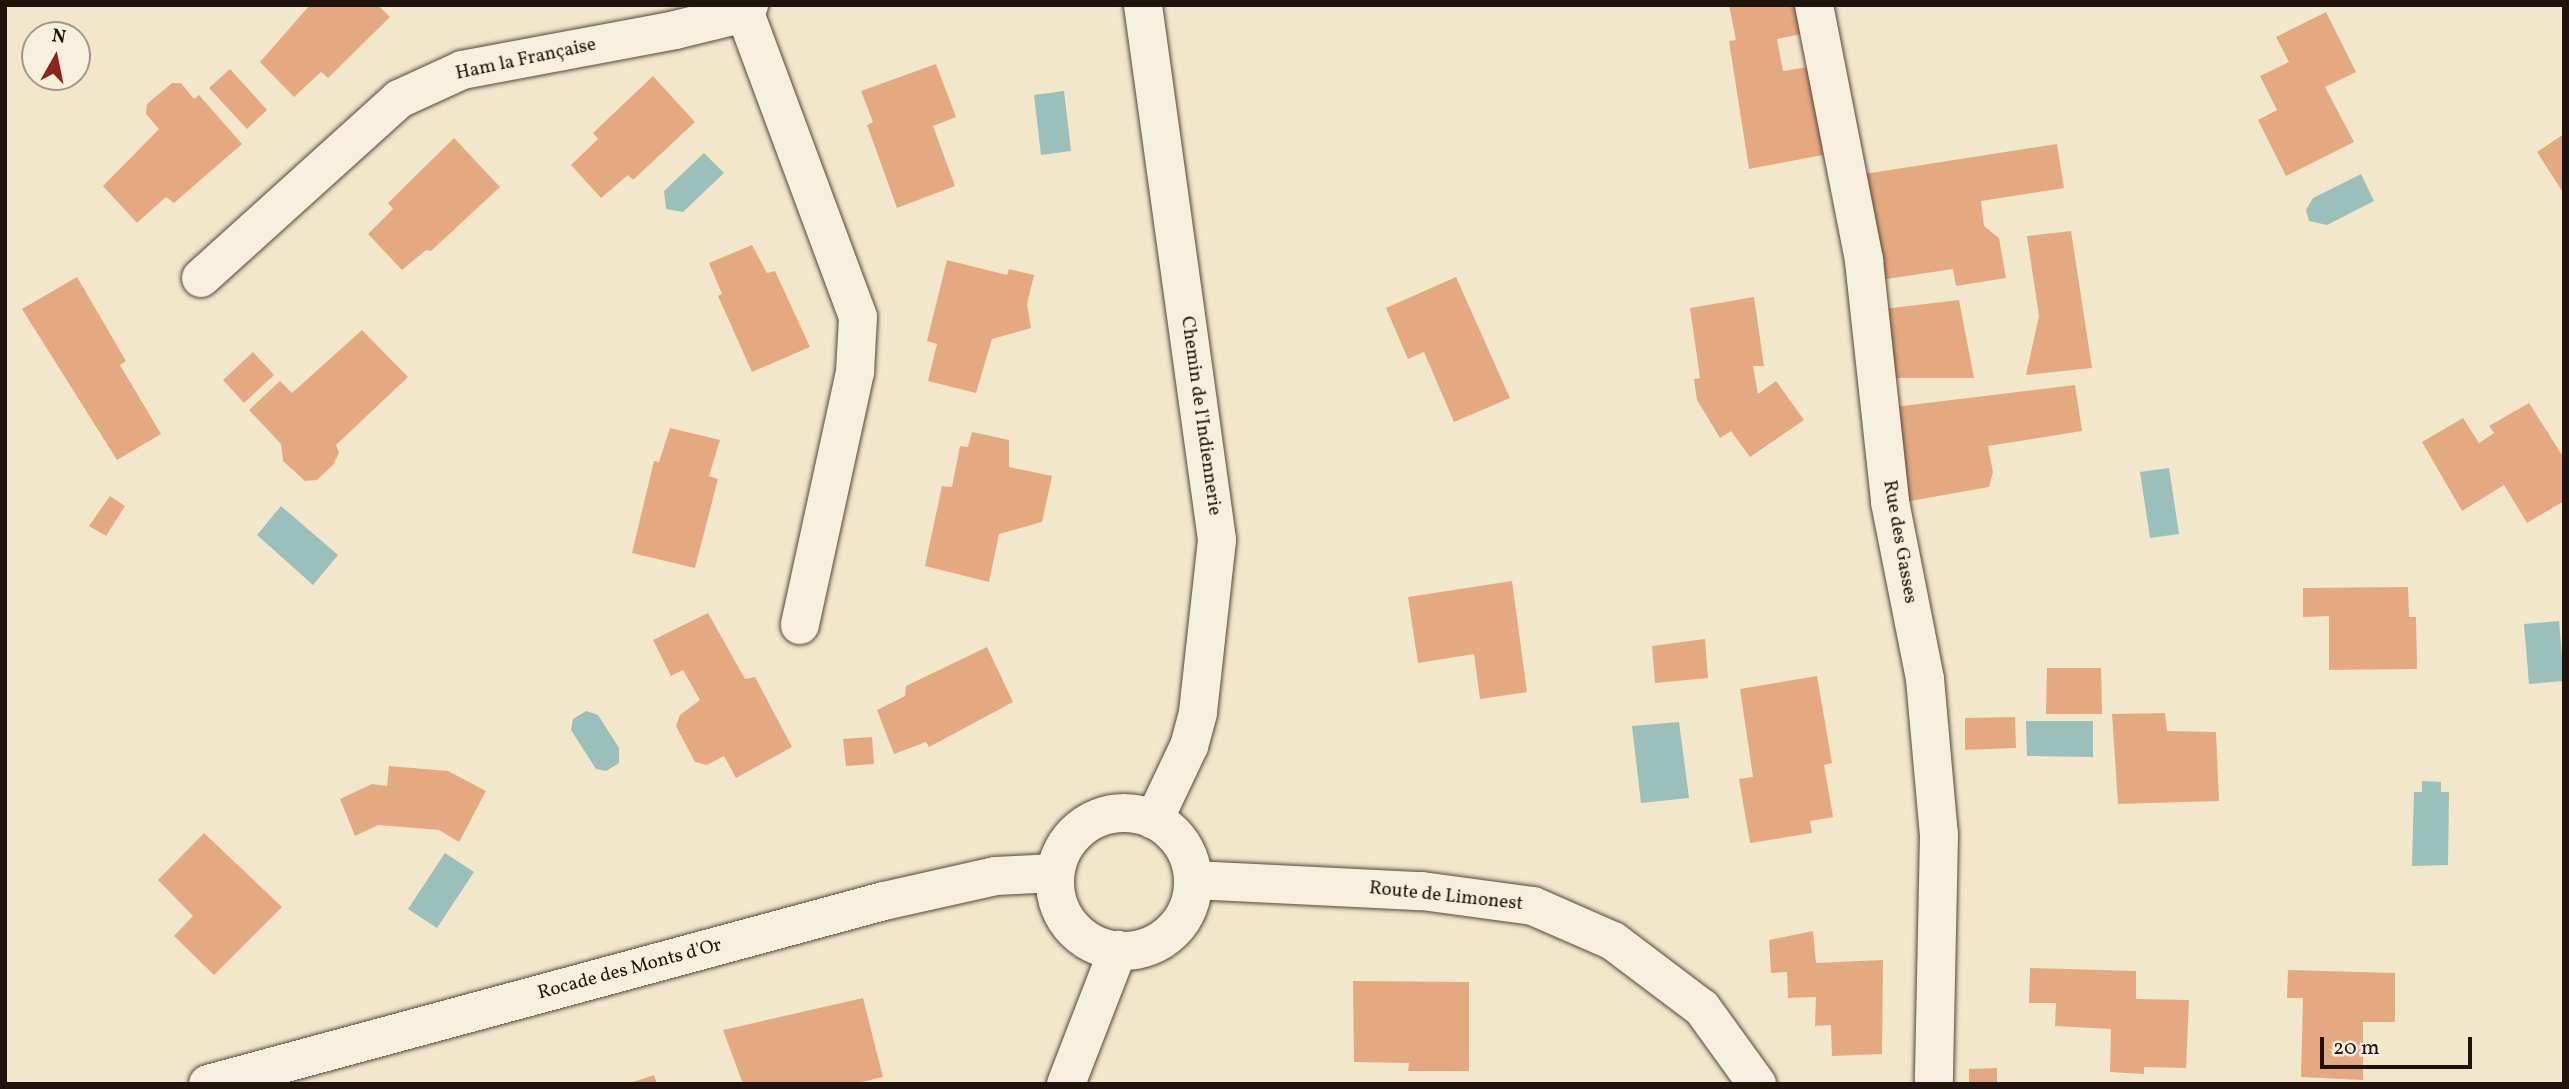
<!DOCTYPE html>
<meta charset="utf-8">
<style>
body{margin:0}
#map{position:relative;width:2569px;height:1089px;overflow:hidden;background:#f2e7cb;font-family:Vollkorn,serif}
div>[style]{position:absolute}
.water>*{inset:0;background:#9bbfba}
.building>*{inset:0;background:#e5a981}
.roads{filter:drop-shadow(0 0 2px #54483d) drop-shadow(0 0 2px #54483d)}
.minor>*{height:38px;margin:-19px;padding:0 19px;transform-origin:19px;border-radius:19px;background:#f7efdd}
.minor>.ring{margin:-19px;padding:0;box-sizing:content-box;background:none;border:38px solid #f7efdd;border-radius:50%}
span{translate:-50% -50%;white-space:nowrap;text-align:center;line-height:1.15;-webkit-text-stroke:6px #f7efdd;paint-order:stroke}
.street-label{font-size:19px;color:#20130e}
.frame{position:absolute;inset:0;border:7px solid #20130e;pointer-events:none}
.north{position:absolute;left:21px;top:21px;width:70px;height:70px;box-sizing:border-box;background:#f7efdd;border:2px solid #a1978a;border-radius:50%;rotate:9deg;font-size:19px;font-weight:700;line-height:28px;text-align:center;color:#20130e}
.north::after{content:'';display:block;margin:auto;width:24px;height:32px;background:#8f2418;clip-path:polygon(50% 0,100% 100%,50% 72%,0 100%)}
.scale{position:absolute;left:2320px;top:1037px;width:152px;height:32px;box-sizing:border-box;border:4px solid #20130e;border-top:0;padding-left:9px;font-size:21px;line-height:24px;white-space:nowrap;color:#20130e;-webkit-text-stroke:5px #f7efdd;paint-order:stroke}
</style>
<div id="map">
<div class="water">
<div style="clip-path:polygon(1064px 91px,1071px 151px,1041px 155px,1034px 95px)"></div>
<div style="clip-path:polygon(704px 153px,724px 173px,683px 212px,666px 209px,664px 191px)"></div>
<div style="clip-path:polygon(2361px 174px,2374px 201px,2327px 225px,2309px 221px,2306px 210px,2313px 198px)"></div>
<div style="clip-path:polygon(2169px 468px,2179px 534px,2150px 538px,2140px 472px)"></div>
<div style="clip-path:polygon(281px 506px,338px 555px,313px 585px,257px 535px)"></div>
<div style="clip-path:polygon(2559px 621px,2564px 681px,2529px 684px,2524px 624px)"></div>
<div style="clip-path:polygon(586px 711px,598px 715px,619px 748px,619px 763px,606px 771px,596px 769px,571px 730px,573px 719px)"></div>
<div style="clip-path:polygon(2026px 721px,2093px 721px,2093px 757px,2027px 756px)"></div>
<div style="clip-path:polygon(1679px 722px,1689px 798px,1641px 803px,1632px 726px)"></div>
<div style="clip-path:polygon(2422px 781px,2441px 782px,2441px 792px,2449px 792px,2448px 865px,2412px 866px,2414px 792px,2422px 792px)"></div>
<div style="clip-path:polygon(445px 853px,474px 872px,437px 928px,408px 909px)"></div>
</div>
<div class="building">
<div style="clip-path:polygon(310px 5px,378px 5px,390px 17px,328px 78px,321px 72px,294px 97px,260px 62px)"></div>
<div style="clip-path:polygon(1729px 5px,1801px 5px,1806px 33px,1777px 39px,1783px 71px,1814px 66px,1833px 153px,1749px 169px,1729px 41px,1736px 40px)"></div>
<div style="clip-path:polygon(2326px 12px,2356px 72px,2325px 87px,2354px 142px,2286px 176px,2258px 120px,2277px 110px,2260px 76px,2289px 62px,2276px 37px)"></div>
<div style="clip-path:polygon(936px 64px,956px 117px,933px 126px,955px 186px,897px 208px,867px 125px,873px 122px,861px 91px)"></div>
<div style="clip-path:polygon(230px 69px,267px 110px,247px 129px,209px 88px)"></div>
<div style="clip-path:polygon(653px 76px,695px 122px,633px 180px,628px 175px,601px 198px,571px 165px,598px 139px,593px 133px)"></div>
<div style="clip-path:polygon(172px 83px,181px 83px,194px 99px,199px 95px,242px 144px,174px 203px,166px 197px,137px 223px,103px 186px,159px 129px,146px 114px,147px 104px)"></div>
<div style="clip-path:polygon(2564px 134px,2564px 194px,2537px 152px)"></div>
<div style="clip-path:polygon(454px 138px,500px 187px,431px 251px,426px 250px,402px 270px,368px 234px,393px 209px,388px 203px)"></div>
<div style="clip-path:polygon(2057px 144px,2064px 188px,1981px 201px,1984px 226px,1999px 238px,2006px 278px,1956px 286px,1953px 269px,1880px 280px,1858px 175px)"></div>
<div style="clip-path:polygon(2071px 231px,2092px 368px,2026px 375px,2039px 316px,2027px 236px)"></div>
<div style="clip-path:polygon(752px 245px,767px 273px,775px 271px,810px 347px,752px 372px,718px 296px,722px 294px,709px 263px)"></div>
<div style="clip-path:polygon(947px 260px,1007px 275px,1009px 269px,1034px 275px,1027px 304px,1031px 328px,992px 339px,976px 393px,928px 381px,937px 344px,927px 341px)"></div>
<div style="clip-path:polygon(77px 277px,126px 361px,120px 365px,161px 434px,117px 460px,22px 309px)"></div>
<div style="clip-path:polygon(1456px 277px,1510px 398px,1454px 422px,1424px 352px,1408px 359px,1386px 308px)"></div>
<div style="clip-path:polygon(1754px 297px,1764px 366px,1753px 366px,1758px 394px,1776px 381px,1804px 420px,1750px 457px,1731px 431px,1720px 438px,1697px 400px,1694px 379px,1700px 378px,1690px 308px)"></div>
<div style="clip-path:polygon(1959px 300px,1974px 378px,1890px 378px,1883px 309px)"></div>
<div style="clip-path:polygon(362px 330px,408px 377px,336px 445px,339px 453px,333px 465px,317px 480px,305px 481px,283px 461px,281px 444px,249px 410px,280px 381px,292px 393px)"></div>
<div style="clip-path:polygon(253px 352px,274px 375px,244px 403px,223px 380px)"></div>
<div style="clip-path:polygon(2075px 385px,2082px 431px,1988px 446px,1993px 472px,1989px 487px,1905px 502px,1894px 407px)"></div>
<div style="clip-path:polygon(2529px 403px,2564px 458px,2564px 501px,2527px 523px,2504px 485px,2462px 511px,2422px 442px,2463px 418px,2479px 443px,2494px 433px,2489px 426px)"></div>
<div style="clip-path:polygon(670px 428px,720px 440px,709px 476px,718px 479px,695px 568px,632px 553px,654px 461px,659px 462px)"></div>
<div style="clip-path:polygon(972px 432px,1009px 440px,1009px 467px,1052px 476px,1042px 522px,999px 534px,989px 582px,925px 566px,942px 486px,952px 487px,960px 446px,968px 447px)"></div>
<div style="clip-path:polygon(110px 496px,125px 506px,106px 536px,89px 526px)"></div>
<div style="clip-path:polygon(1512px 581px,1527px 692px,1480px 699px,1474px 654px,1418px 663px,1408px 597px)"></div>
<div style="clip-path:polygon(2408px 587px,2409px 617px,2416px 617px,2417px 669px,2329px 670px,2329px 616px,2303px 617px,2303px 588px)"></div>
<div style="clip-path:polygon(708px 613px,745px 679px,755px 677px,792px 747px,736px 778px,724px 756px,707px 765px,695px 762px,676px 726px,680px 715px,700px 700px,683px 670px,671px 676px,653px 640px)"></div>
<div style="clip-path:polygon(1705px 639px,1708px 678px,1655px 683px,1652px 646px)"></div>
<div style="clip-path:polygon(987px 647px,1013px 702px,929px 747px,926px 742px,894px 754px,877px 710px,905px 696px,906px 686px)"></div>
<div style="clip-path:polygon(2047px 668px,2101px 668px,2102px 714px,2046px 714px)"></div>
<div style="clip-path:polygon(1817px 676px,1832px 763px,1824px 765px,1833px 817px,1810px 821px,1812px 833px,1750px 843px,1739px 779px,1753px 777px,1740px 689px)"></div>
<div style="clip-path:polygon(2165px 713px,2167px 731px,2216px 732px,2219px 801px,2118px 804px,2112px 714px)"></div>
<div style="clip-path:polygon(2015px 717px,2016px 748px,1965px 750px,1965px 718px)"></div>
<div style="clip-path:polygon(872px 737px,874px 764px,846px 766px,843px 739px)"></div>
<div style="clip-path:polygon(389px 766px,448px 771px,486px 791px,459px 842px,439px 830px,378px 825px,355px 836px,340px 799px,372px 784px,387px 786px)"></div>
<div style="clip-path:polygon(204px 833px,282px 907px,214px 975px,174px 936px,193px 916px,158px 880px)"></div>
<div style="clip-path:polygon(1813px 931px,1816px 963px,1883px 960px,1882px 1054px,1832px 1056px,1831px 1025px,1815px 1026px,1816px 997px,1788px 998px,1787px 972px,1771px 973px,1769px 940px)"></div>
<div style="clip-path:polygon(2030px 968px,2136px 971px,2136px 999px,2189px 1000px,2186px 1068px,2144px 1067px,2144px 1074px,2110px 1072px,2111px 1029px,2055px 1026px,2056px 1003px,2029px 1003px)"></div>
<div style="clip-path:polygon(2288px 970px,2395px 973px,2395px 1022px,2363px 1022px,2363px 1080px,2301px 1077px,2303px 998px,2287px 998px)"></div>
<div style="clip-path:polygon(1353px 981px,1469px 982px,1469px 1071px,1408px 1071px,1409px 1063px,1354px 1062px)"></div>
<div style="clip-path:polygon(863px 998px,883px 1077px,853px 1084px,743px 1084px,723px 1030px)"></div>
<div style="clip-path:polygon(1997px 1068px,1997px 1084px,1969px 1084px,1969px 1069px)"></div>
<div style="clip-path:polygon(654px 1075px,657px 1084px,630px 1084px,630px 1083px)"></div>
</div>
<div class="roads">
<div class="minor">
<div style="left:1143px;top:5px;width:540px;rotate:82.12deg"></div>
<div style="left:1217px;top:540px;width:174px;rotate:96.3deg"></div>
<div style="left:1198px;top:713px;width:34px;rotate:105deg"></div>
<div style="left:1189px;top:746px;width:82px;rotate:115.3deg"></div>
<div style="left:1814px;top:5px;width:261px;rotate:78.9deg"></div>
<div style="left:1864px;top:261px;width:242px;rotate:83.8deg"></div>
<div style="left:1890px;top:502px;width:180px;rotate:78.8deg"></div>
<div style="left:1925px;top:679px;width:157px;rotate:84.9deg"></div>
<div style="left:1939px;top:835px;width:249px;rotate:91.2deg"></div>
<div style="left:745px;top:13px;width:324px;rotate:69.6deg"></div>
<div style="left:858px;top:317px;width:55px;rotate:93.1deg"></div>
<div style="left:855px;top:372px;width:259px;rotate:102.3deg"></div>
<div style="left:201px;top:278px;width:267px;rotate:-42.1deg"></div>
<div style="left:399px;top:99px;width:69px;rotate:-24.7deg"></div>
<div style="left:462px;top:70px;width:217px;rotate:-10.6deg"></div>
<div style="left:675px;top:30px;width:72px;rotate:-13.7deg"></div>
<div style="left:745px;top:13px;width:9px;rotate:-63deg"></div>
<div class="ring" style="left:1055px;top:813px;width:100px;height:100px"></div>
<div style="left:1193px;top:880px;width:229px;rotate:2.8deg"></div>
<div style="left:1422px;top:891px;width:112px;rotate:7.7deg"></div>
<div style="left:1533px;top:906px;width:87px;rotate:23.6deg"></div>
<div style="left:1613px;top:941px;width:111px;rotate:37deg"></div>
<div style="left:1702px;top:1008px;width:94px;rotate:54.1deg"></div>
<div style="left:208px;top:1084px;width:700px;rotate:-15.15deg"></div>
<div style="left:884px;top:901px;width:115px;rotate:-12.6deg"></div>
<div style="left:996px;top:876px;width:59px;rotate:-2.9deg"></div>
<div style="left:1066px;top:1084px;width:144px;rotate:-68.8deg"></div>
</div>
</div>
<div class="street-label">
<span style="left:526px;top:60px;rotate:-12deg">Ham la Française</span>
<span style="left:1200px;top:416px;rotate:82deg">Chemin de l'Indiennerie</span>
<span style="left:1899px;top:542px;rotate:80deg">Rue des Gasses</span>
<span style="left:1446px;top:897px;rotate:6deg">Route de Limonest</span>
<span style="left:630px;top:970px;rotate:-15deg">Rocade des Monts d'Or</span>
</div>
<div class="frame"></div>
<div class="north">N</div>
<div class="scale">20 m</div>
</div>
